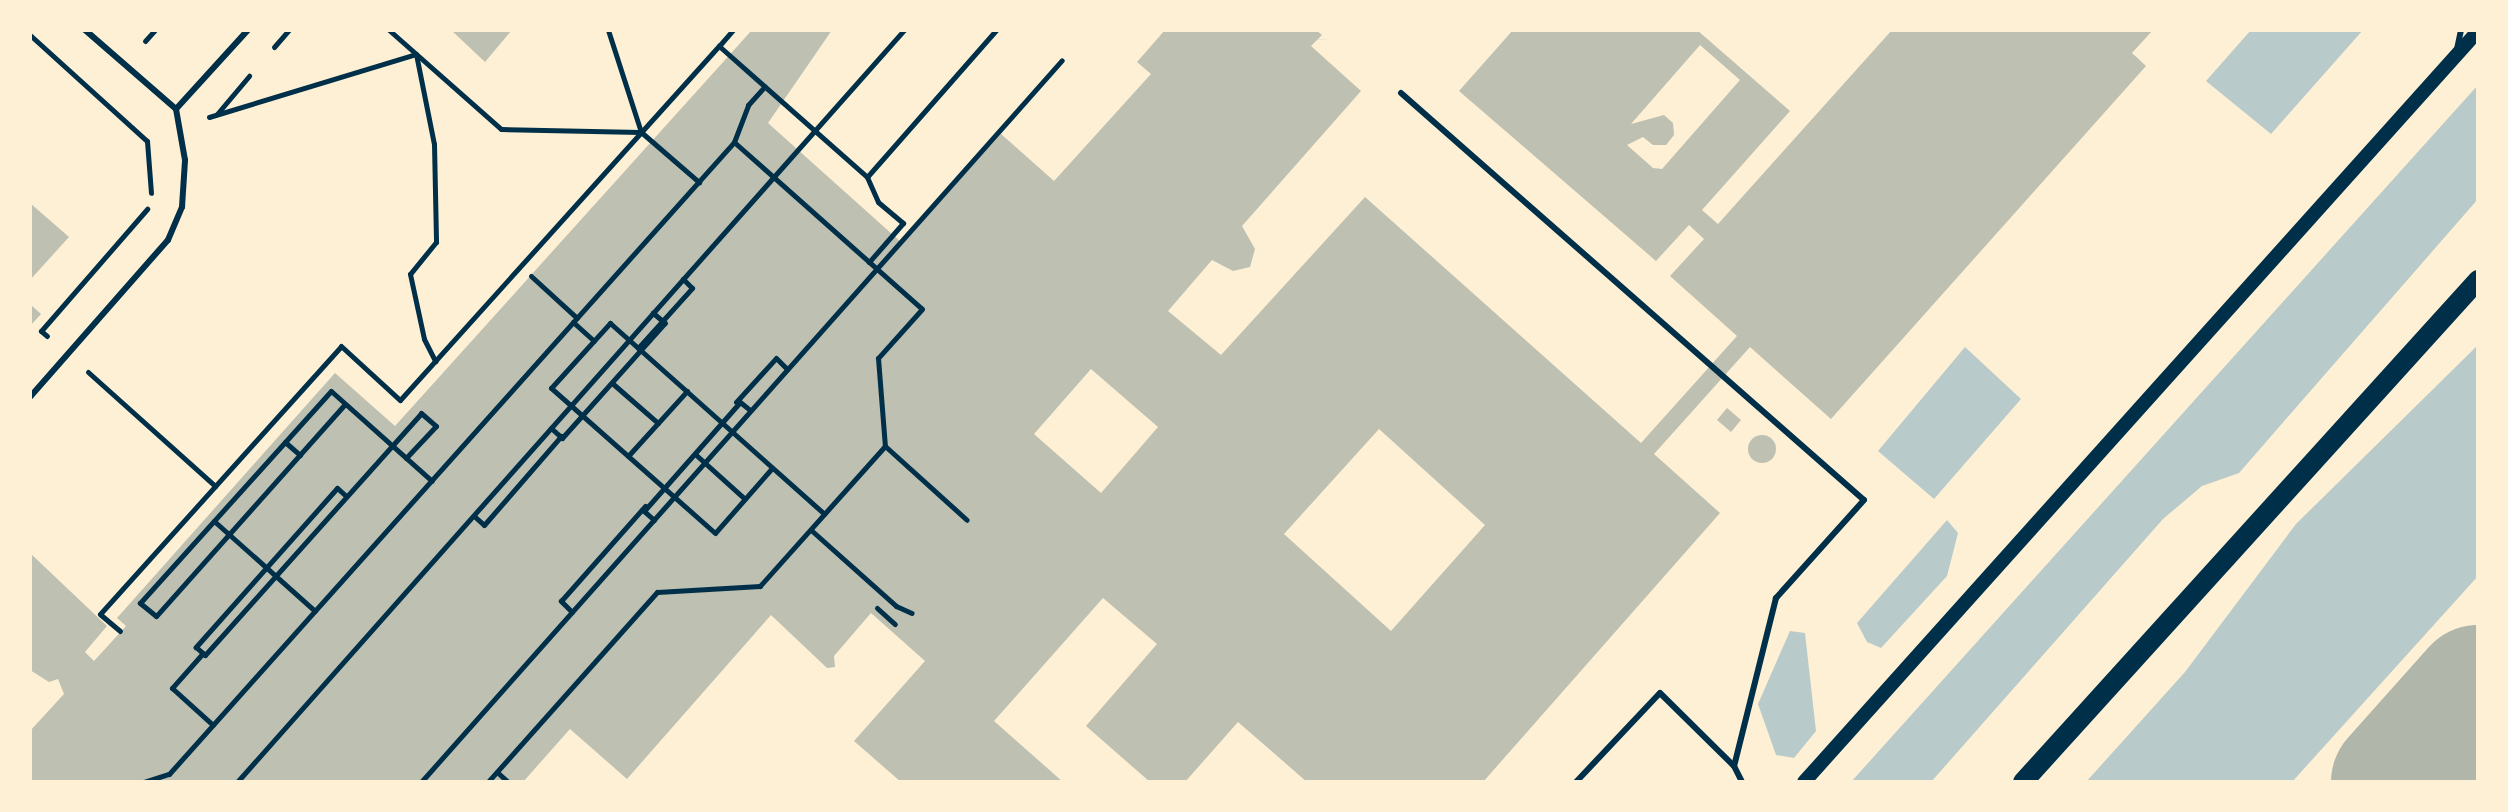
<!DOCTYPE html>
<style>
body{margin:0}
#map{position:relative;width:2508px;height:812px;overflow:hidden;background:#fdf0d5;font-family:Montserrat,sans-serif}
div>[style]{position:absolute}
.green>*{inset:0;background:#b9caca}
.taxiway>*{height:132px;margin:-66px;padding:0 66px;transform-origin:66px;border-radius:66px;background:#b1b6ab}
.building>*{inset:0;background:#bec0b2}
.round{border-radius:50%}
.path>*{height:5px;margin:-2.5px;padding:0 2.5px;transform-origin:2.5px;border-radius:2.5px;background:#003049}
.service>*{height:6px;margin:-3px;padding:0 3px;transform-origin:3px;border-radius:3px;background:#003049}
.tertiary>*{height:14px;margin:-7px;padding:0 7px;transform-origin:7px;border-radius:7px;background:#003049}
.primary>*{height:20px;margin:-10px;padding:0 10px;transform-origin:10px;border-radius:10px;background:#003049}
span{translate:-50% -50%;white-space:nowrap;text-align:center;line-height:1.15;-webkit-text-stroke:6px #fdf0d5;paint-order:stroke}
.frame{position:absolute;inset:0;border:32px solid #fdf0d5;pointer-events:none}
</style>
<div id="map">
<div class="green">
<div style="clip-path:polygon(2251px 30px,2363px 30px,2271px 134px,2206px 81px)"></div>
<div style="clip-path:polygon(2478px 85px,2478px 199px,2239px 473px,2202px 486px,2163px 519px,1931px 782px,1851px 782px)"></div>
<div style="clip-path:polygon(2478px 345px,2478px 576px,2292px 782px,2086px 782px,2185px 672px,2296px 524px)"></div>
<div style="clip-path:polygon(1965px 347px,2021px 399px,1934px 499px,1878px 451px)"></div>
<div style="clip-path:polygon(1947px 520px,1958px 533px,1947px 576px,1881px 648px,1867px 642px,1857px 623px)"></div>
<div style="clip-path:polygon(1790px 631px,1805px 633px,1816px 731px,1794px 758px,1776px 755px,1758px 704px)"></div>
</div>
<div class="taxiway">
<div style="left:2397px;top:782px;width:122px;rotate:-48.3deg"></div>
</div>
<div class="building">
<div style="clip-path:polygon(451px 30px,512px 30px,485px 62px)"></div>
<div style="clip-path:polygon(evenodd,752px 30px,832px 30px,768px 123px,902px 243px,1001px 134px,1054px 181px,1151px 74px,1137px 62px,1165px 30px,1316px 30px,1322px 35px,1311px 46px,1361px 91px,1242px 226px,1255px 249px,1250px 267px,1233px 271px,1212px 260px,1168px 311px,1221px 355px,1365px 197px,1641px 443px,1737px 336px,1670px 276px,1704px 239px,1689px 225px,1656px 261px,1459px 91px,1513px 30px,1697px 30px,1790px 111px,1702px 210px,1718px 224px,1892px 30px,2153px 30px,2132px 53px,2146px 66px,1831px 419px,1750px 347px,1654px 454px,1720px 513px,1483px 782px,1307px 782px,1238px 722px,1185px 782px,1150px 782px,1086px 726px,1157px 644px,1103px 598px,994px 721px,1063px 782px,901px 782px,854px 741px,925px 661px,871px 613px,834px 656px,835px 667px,827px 668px,771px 615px,627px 779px,570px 729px,523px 782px,30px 782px,30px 731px,64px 694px,58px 679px,49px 682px,30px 670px,30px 553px,107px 626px,85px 652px,94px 661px,126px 626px,117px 618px,335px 373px,395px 426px,752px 30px,1700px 45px,1740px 80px,1662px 169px,1653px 168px,1627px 145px,1643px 137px,1653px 145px,1666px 145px,1674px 135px,1673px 123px,1664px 115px,1631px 124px,1700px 45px,752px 30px,1091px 369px,1158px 427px,1101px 493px,1034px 434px,1091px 369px,752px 30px,1379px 429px,1485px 525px,1391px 631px,1284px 534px,1379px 429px)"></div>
<div style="clip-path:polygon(30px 203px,69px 237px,30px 280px)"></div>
<div style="clip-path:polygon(30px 304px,41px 314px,30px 326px)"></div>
<div style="clip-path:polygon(1727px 408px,1741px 420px,1731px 432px,1717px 420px)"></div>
<div class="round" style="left:1748px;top:435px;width:28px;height:28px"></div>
</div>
<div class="path">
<div style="left:389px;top:30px;width:149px;rotate:41.5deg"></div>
<div style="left:501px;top:129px;width:139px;rotate:1.2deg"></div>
<div style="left:608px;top:30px;width:107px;rotate:72.1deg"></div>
<div style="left:641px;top:132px;width:77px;rotate:40.8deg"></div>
<div style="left:30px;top:35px;width:158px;rotate:42.2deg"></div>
<div style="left:147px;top:141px;width:52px;rotate:85.6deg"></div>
<div style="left:145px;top:41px;width:15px;rotate:-48deg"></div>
<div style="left:719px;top:46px;width:21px;rotate:-49deg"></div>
<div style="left:274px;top:47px;width:23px;rotate:-49deg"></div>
<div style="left:217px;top:114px;width:50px;rotate:-49.9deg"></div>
<div style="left:209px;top:117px;width:216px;rotate:-16.9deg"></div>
<div style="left:416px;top:54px;width:92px;rotate:78.7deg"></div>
<div style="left:434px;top:144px;width:98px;rotate:88.8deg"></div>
<div style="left:436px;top:242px;width:41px;rotate:129.1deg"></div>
<div style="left:410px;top:274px;width:66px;rotate:77.8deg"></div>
<div style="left:424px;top:339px;width:25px;rotate:63deg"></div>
<div style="left:734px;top:142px;width:40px;rotate:-69deg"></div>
<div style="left:748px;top:105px;width:25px;rotate:-48deg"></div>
<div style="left:867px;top:177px;width:27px;rotate:66deg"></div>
<div style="left:878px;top:202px;width:33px;rotate:40deg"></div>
<div style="left:903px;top:223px;width:52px;rotate:131.1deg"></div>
<div style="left:531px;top:276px;width:62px;rotate:42.4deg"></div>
<div style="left:573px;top:322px;width:28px;rotate:42deg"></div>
<div style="left:47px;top:336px;width:8px;rotate:-140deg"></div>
<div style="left:41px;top:331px;width:162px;rotate:-49deg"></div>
<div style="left:638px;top:348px;width:81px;rotate:-48deg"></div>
<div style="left:692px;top:288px;width:13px;rotate:-135deg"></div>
<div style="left:88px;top:372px;width:171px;rotate:41.9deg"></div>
<div style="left:612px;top:383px;width:61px;rotate:41deg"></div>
<div style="left:736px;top:402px;width:59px;rotate:-47.7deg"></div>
<div style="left:776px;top:358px;width:16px;rotate:45deg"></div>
<div style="left:345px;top:404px;width:284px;rotate:131.7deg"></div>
<div style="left:156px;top:616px;width:21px;rotate:-141deg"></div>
<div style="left:140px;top:603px;width:285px;rotate:-48deg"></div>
<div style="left:331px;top:391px;width:135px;rotate:41.7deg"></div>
<div style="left:551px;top:428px;width:15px;rotate:42deg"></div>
<div style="left:562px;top:438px;width:154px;rotate:-48.2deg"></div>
<div style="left:665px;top:323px;width:16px;rotate:-140deg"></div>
<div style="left:285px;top:442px;width:20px;rotate:41deg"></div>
<div style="left:885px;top:446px;width:110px;rotate:42.1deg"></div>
<div style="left:695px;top:454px;width:67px;rotate:42deg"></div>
<div style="left:628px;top:456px;width:88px;rotate:-47.8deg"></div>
<div style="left:772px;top:468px;width:86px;rotate:131.2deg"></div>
<div style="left:715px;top:533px;width:219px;rotate:-138.5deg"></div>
<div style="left:551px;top:388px;width:88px;rotate:-47.8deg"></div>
<div style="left:610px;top:323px;width:287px;rotate:41.7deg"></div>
<div style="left:346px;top:496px;width:12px;rotate:-138deg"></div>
<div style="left:337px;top:488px;width:213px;rotate:131.6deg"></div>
<div style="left:196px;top:647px;width:12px;rotate:42deg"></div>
<div style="left:205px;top:655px;width:324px;rotate:-48.2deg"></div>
<div style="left:421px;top:413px;width:20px;rotate:41deg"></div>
<div style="left:436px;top:426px;width:44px;rotate:133.2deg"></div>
<div style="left:474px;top:516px;width:13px;rotate:42deg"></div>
<div style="left:484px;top:525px;width:118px;rotate:-49.1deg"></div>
<div style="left:654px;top:520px;width:13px;rotate:-138deg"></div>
<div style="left:644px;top:511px;width:145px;rotate:-48.6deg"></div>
<div style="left:740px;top:402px;width:13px;rotate:39deg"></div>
<div style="left:214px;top:521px;width:135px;rotate:41.7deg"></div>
<div style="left:811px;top:530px;width:114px;rotate:41.8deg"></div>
<div style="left:896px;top:606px;width:17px;rotate:24deg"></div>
<div style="left:877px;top:608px;width:24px;rotate:42deg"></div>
<div style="left:572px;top:612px;width:16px;rotate:-135deg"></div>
<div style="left:561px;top:601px;width:127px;rotate:-48.5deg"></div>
<div style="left:120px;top:631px;width:26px;rotate:-140deg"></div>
<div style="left:100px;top:614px;width:360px;rotate:-48deg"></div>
<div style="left:341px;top:346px;width:80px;rotate:42.5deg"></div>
<div style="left:400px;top:400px;width:477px;rotate:-48deg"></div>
<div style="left:719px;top:46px;width:198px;rotate:41.5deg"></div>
<div style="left:867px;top:177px;width:196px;rotate:-48.7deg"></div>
<div style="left:203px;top:653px;width:47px;rotate:131.5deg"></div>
<div style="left:172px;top:688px;width:55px;rotate:42.1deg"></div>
<div style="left:497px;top:772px;width:15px;rotate:42deg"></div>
<div style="left:144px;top:782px;width:26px;rotate:-18deg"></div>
<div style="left:169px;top:774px;width:848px;rotate:-48.2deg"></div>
<div style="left:734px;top:142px;width:251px;rotate:41.6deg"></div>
<div style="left:922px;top:309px;width:66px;rotate:131.9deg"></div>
<div style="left:878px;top:358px;width:88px;rotate:85.5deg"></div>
<div style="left:885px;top:446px;width:188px;rotate:131.8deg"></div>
<div style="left:760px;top:586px;width:103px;rotate:176.7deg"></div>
<div style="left:657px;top:592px;width:254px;rotate:131.7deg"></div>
<div style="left:237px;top:782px;width:1005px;rotate:-48.43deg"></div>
<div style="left:421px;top:782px;width:965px;rotate:-48.4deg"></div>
</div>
<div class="service">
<div style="left:2457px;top:49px;width:19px;rotate:-78deg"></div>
<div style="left:1401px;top:93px;width:616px;rotate:41.32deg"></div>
<div style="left:1864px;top:500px;width:132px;rotate:131.9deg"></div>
<div style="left:1776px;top:598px;width:173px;rotate:104deg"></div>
<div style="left:176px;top:109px;width:107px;rotate:-47.7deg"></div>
<div style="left:30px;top:397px;width:209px;rotate:-48.7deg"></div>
<div style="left:168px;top:240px;width:36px;rotate:-67deg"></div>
<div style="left:182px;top:207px;width:47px;rotate:-86.3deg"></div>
<div style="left:185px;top:160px;width:52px;rotate:-100deg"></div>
<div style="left:176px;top:109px;width:121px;rotate:-139deg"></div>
<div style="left:1576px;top:782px;width:122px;rotate:-46.7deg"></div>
<div style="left:1660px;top:693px;width:104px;rotate:44.6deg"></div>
<div style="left:1734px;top:766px;width:18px;rotate:63deg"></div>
</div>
<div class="tertiary">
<div style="left:1804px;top:782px;width:1009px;rotate:-48.09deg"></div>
</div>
<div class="primary">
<div style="left:2023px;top:782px;width:678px;rotate:-47.81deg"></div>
</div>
<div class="frame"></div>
</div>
